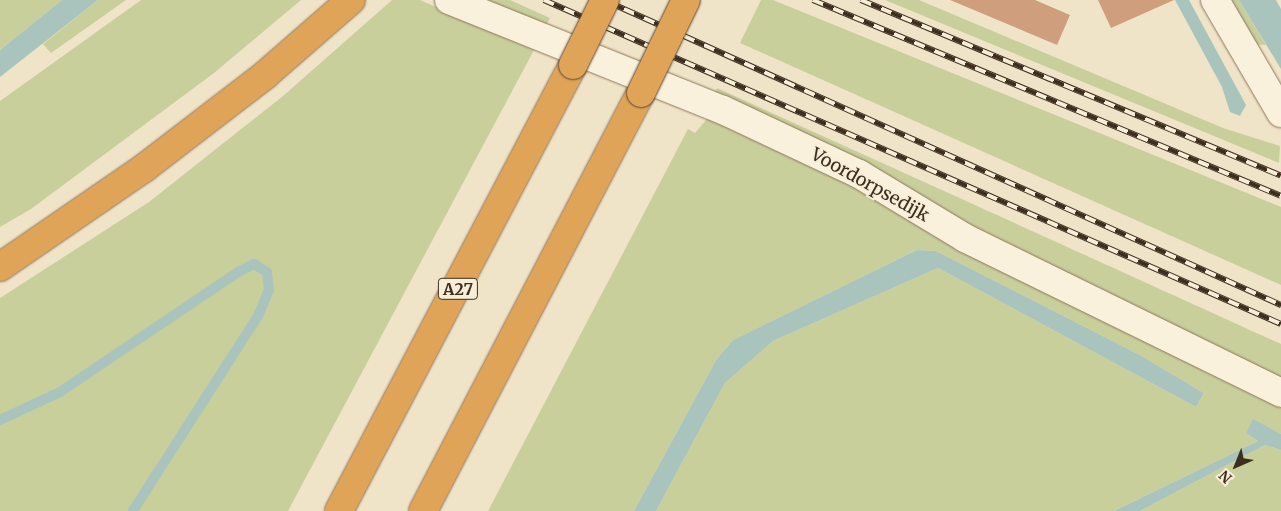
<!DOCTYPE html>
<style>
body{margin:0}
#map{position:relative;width:1281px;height:511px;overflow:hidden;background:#f0e4c8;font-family:Merriweather,serif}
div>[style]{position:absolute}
.green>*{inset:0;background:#c9cf9b}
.water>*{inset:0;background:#a9c4bc}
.stream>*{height:10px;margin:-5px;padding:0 5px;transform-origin:5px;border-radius:5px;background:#a9c4bc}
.building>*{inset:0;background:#cf9f7d}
.roads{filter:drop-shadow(0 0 1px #8d765c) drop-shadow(0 0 1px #8d765c)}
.minor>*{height:28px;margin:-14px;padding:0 14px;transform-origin:14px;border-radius:14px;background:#faf1dc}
.highway>*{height:28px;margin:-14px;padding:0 14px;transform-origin:14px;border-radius:14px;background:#e0a458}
.rail>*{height:5.5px;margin-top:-2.75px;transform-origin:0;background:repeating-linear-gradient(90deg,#f7eed8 0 11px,#3d2e20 0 22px);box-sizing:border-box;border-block:1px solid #3d2e20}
.bridges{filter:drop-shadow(0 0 1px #5b4430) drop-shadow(0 0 1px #5b4430)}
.highway-bridge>*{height:28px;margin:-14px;padding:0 14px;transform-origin:14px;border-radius:14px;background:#e0a458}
span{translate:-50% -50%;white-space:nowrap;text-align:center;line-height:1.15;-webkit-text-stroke:4px #f7eed8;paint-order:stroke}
.shield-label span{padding:1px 4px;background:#f7eed8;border:1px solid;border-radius:4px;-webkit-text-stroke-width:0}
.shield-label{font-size:16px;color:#3d2e20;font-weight:700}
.street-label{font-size:18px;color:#3d2e20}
.north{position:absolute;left:1211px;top:441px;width:50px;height:50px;-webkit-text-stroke:4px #f7eed8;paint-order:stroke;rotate:224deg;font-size:14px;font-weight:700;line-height:20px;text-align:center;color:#3d2e20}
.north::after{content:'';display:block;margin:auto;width:18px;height:22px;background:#3d2e20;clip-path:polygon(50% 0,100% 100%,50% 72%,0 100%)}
</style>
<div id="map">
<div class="green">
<div style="clip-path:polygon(0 0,62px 0,0 50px)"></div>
<div style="clip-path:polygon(98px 0,126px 0,51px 53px,43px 44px)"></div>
<div style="clip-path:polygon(141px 0,301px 0,214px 73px,31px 209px,0 227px,0 101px)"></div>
<div style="clip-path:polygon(392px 0,420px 0,534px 50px,288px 511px,0 511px,0 298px,149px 202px,283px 96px)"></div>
<div style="clip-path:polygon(467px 0,510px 0,550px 18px,543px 32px)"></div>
<div style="clip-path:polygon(761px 0,773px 0,1281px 207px,1281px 285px,740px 43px)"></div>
<div style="clip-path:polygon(885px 0,919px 0,1223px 128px,1280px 146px,1279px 163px)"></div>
<div style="clip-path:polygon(1228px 0,1239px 0,1266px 45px,1250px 44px)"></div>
<div style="clip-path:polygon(717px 88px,1281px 344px,1281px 385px,713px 96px)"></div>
<div style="clip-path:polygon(712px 113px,1281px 402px,1281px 434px,1253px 420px,1246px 433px,1258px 441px,1114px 511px,656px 511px,725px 383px,773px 341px,938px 268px,1196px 407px,1204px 393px,1138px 354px,936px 251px,917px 250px,733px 340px,716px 360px,634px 511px,488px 511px,688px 129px,695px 133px)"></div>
<div style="clip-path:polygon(1265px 445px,1281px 450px,1281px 511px,1140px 511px)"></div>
</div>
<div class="water">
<div style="clip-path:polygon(62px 0,98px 0,0 77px,0 50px)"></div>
<div style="clip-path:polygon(1175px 0,1189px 0,1246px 105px,1240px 116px,1230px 112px,1222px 87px)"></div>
<div style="clip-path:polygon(1239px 0,1276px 0,1281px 9px,1281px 69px)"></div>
<div style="clip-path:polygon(917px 250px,936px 251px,1138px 354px,1204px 393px,1196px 407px,938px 268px,773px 341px,725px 383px,656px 511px,634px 511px,716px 360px,733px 340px)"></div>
<div style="clip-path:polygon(1253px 419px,1281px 434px,1281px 450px,1265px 445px,1140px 511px,1114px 511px,1258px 441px,1246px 433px)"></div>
</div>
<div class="stream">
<div style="left:0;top:420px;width:66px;rotate:-25deg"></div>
<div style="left:60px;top:392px;width:215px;rotate:-34deg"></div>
<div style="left:238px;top:272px;width:18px;rotate:-27deg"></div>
<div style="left:254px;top:264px;width:15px;rotate:32deg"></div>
<div style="left:267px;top:272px;width:18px;rotate:84deg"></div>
<div style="left:269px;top:290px;width:28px;rotate:113deg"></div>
<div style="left:258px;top:316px;width:232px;rotate:122.7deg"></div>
</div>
<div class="building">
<div style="clip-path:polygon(950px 0,1035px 0,1070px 15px,1057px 45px)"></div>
<div style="clip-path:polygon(1098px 0,1174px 0,1111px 28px)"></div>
</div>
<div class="roads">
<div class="minor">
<div style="left:449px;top:0;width:295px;rotate:21.9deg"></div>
<div style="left:723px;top:110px;width:150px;rotate:25.2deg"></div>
<div style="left:859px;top:174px;width:124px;rotate:31.1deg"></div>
<div style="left:965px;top:238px;width:352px;rotate:26.1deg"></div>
<div style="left:1215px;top:0;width:131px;rotate:59.7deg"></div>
</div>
<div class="highway">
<div style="left:0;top:267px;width:175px;rotate:-34.5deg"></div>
<div style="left:144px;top:168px;width:153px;rotate:-37.5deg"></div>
<div style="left:265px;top:75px;width:114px;rotate:-41.1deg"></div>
<div style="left:339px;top:511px;width:504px;rotate:-62.32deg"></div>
<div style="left:423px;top:511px;width:471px;rotate:-62.5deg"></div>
</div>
</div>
<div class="rail">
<div style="left:544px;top:0;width:805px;rotate:23.73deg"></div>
<div style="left:604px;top:0;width:743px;rotate:24.25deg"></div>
<div style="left:813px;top:0;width:507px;rotate:22.72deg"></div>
<div style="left:861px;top:0;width:455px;rotate:22.7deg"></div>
</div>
<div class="bridges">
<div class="highway-bridge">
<div style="left:573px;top:65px;width:72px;rotate:-63.8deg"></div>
<div style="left:641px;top:93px;width:103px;rotate:-64.2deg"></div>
</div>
</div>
<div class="shield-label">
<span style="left:458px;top:289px">A27</span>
</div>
<div class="street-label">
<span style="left:870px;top:185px;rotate:29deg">Voordorpsedijk</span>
</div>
<div class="north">N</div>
</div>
